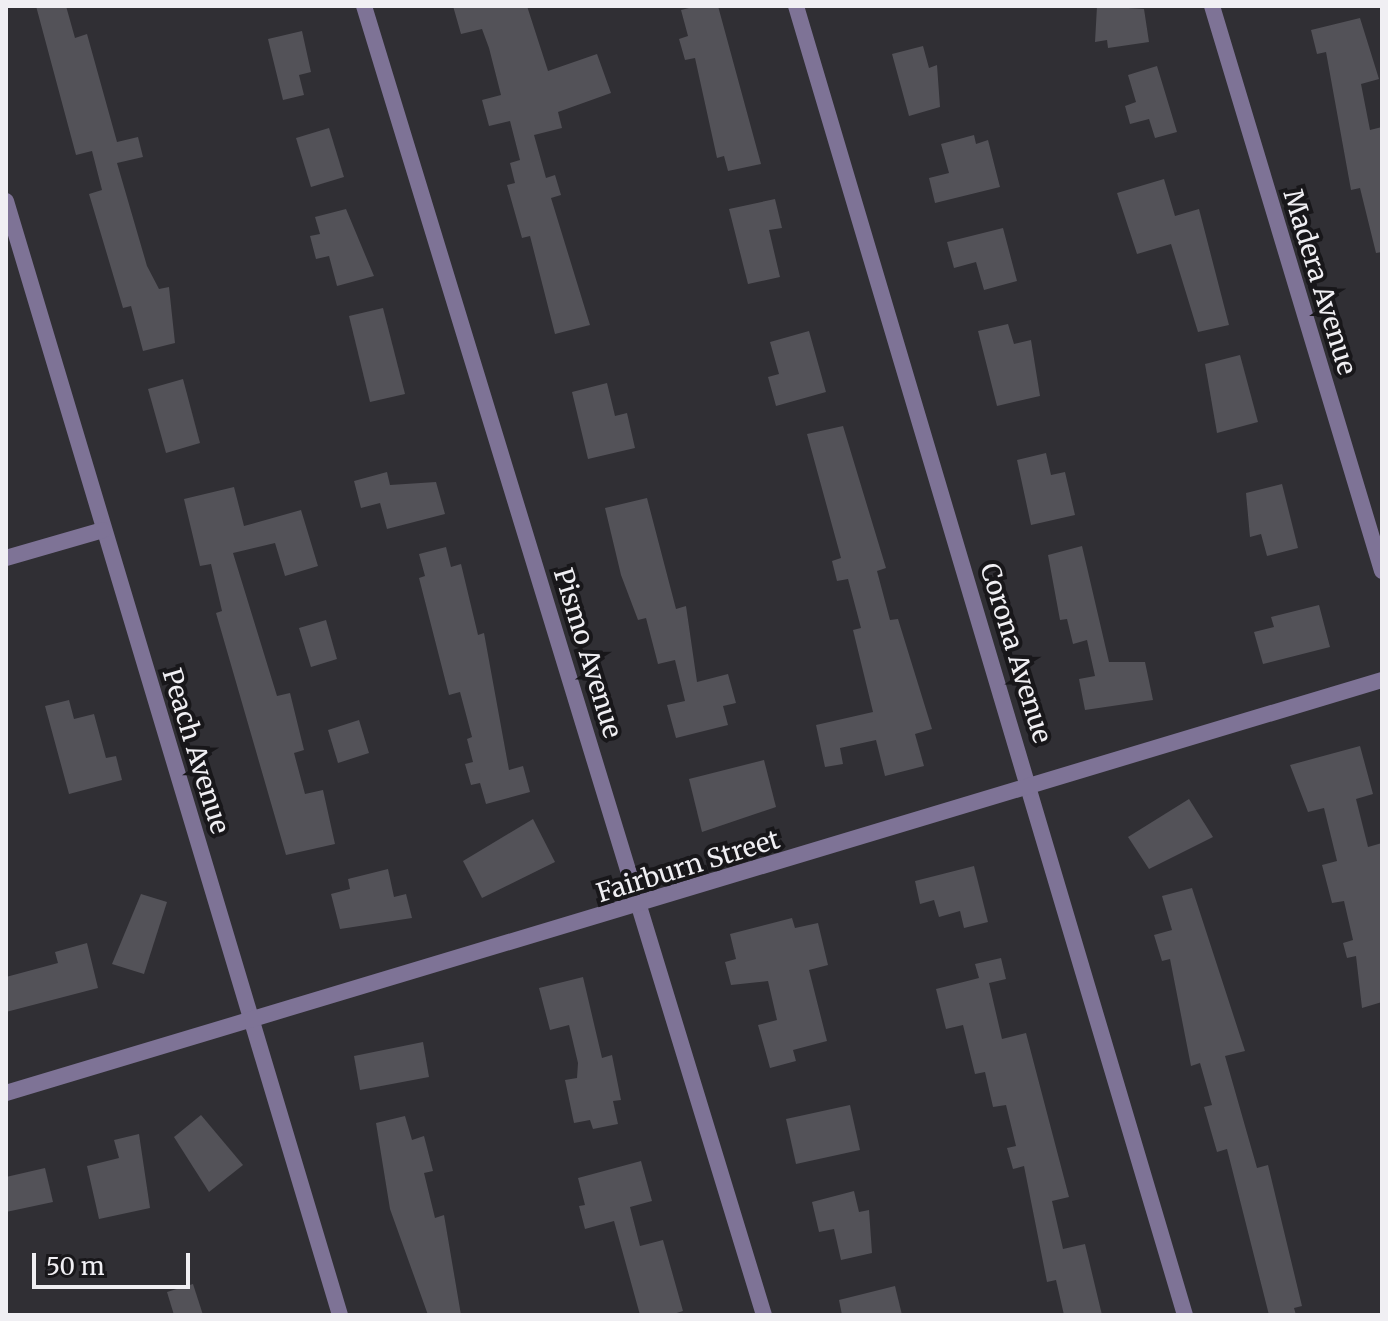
<!DOCTYPE html>
<style>
body{margin:0}
#map{position:relative;width:1388px;height:1321px;overflow:hidden;background:#302f34;font-family:Merriweather,serif}
div>[style]{position:absolute}
.building>*{inset:0;background:#535258}
.minor>*{height:16px;margin:-8px;padding:0 8px;transform-origin:8px;border-radius:8px;background:#7e7396}
span{translate:-50% -50%;white-space:nowrap;text-align:center;line-height:1.15;-webkit-text-stroke:8px #18171a;paint-order:stroke}
.street-label{font-size:26px;color:#f0eff3}
.frame{position:absolute;inset:0;border:8px solid #f0eff3;pointer-events:none}
.scale{position:absolute;left:32px;top:1253px;width:158px;height:36px;box-sizing:border-box;border:4px solid #f0eff3;border-top:0;padding-left:10px;font-size:24px;line-height:28px;white-space:nowrap;color:#f0eff3;-webkit-text-stroke:6px #18171a;paint-order:stroke}
</style>
<div id="map">
<div class="building">
<div style="clip-path:polygon(36px 6px,66px 6px,75px 38px,87px 34px,117px 142px,138px 137px,143px 157px,117px 163px,147px 266px,159px 289px,169px 287px,175px 343px,143px 351px,131px 306px,123px 308px,89px 194px,102px 190px,92px 151px,76px 155px)"></div>
<div style="clip-path:polygon(453px 6px,527px 6px,548px 71px,597px 54px,611px 93px,558px 112px,562px 128px,534px 135px,546px 178px,555px 175px,561px 195px,551px 198px,590px 325px,555px 334px,530px 236px,522px 238px,507px 185px,515px 183px,510px 163px,520px 160px,510px 121px,489px 126px,482px 100px,501px 95px,489px 48px,482px 29px,461px 34px)"></div>
<div style="clip-path:polygon(697px 6px,718px 6px,761px 164px,728px 171px,724px 156px,717px 158px,695px 58px,685px 60px,679px 39px,688px 36px,681px 10px)"></div>
<div style="clip-path:polygon(1097px 6px,1144px 9px,1149px 42px,1108px 48px,1107px 40px,1095px 42px)"></div>
<div style="clip-path:polygon(1360px 18px,1379px 79px,1361px 84px,1370px 130px,1382px 127px,1382px 252px,1376px 253px,1360px 188px,1351px 190px,1326px 52px,1317px 54px,1311px 30px)"></div>
<div style="clip-path:polygon(302px 31px,311px 72px,299px 75px,304px 95px,283px 100px,268px 39px)"></div>
<div style="clip-path:polygon(923px 46px,929px 68px,937px 65px,940px 107px,909px 116px,892px 54px)"></div>
<div style="clip-path:polygon(1157px 66px,1177px 132px,1155px 138px,1149px 119px,1130px 124px,1125px 106px,1136px 102px,1128px 75px)"></div>
<div style="clip-path:polygon(329px 128px,344px 177px,311px 187px,296px 138px)"></div>
<div style="clip-path:polygon(974px 135px,976px 144px,988px 140px,1000px 187px,935px 203px,929px 178px,949px 173px,941px 144px)"></div>
<div style="clip-path:polygon(1164px 179px,1175px 216px,1199px 209px,1229px 325px,1198px 332px,1171px 244px,1137px 254px,1117px 193px)"></div>
<div style="clip-path:polygon(775px 199px,782px 228px,769px 230px,780px 277px,748px 284px,729px 209px)"></div>
<div style="clip-path:polygon(346px 209px,374px 276px,337px 286px,329px 256px,316px 259px,310px 236px,320px 234px,315px 217px)"></div>
<div style="clip-path:polygon(1003px 228px,1017px 281px,984px 290px,976px 262px,954px 268px,947px 242px)"></div>
<div style="clip-path:polygon(383px 308px,405px 394px,370px 402px,349px 316px)"></div>
<div style="clip-path:polygon(1008px 324px,1014px 344px,1031px 340px,1040px 396px,997px 406px,978px 331px)"></div>
<div style="clip-path:polygon(809px 331px,826px 392px,776px 406px,768px 377px,779px 374px,770px 342px)"></div>
<div style="clip-path:polygon(1240px 355px,1258px 422px,1217px 433px,1205px 364px)"></div>
<div style="clip-path:polygon(183px 379px,200px 443px,166px 453px,148px 389px)"></div>
<div style="clip-path:polygon(607px 383px,615px 416px,627px 413px,635px 448px,588px 459px,572px 392px)"></div>
<div style="clip-path:polygon(843px 426px,886px 568px,877px 571px,890px 620px,898px 619px,932px 729px,915px 734px,924px 766px,885px 776px,876px 740px,840px 748px,843px 764px,825px 767px,816px 725px,873px 712px,853px 630px,861px 628px,848px 579px,837px 581px,832px 561px,841px 558px,807px 434px)"></div>
<div style="clip-path:polygon(1046px 453px,1051px 475px,1065px 472px,1075px 515px,1031px 525px,1017px 460px)"></div>
<div style="clip-path:polygon(387px 472px,390px 485px,436px 482px,445px 514px,387px 529px,380px 503px,361px 508px,354px 481px)"></div>
<div style="clip-path:polygon(1282px 484px,1298px 548px,1267px 556px,1261px 534px,1250px 537px,1246px 493px)"></div>
<div style="clip-path:polygon(234px 487px,244px 526px,301px 510px,318px 566px,285px 576px,275px 543px,233px 553px,277px 696px,290px 693px,304px 750px,294px 753px,305px 794px,323px 790px,335px 844px,286px 855px,216px 613px,222px 611px,211px 564px,200px 566px,184px 499px)"></div>
<div style="clip-path:polygon(647px 498px,676px 609px,686px 606px,697px 682px,728px 674px,736px 703px,723px 706px,728px 725px,676px 738px,667px 705px,685px 701px,675px 660px,658px 664px,646px 618px,638px 620px,621px 575px,605px 508px)"></div>
<div style="clip-path:polygon(1082px 546px,1109px 662px,1145px 662px,1153px 700px,1085px 710px,1079px 679px,1095px 676px,1087px 640px,1073px 644px,1067px 619px,1060px 620px,1048px 555px)"></div>
<div style="clip-path:polygon(446px 547px,451px 567px,461px 564px,478px 635px,484px 633px,509px 770px,523px 766px,530px 792px,486px 804px,480px 783px,471px 785px,465px 764px,473px 762px,467px 739px,472px 737px,460px 692px,449px 695px,419px 578px,425px 576px,419px 554px)"></div>
<div style="clip-path:polygon(1319px 605px,1330px 647px,1263px 664px,1254px 632px,1274px 627px,1271px 617px)"></div>
<div style="clip-path:polygon(326px 620px,337px 659px,311px 667px,299px 628px)"></div>
<div style="clip-path:polygon(69px 700px,74px 719px,94px 714px,106px 758px,116px 756px,122px 780px,69px 794px,45px 706px)"></div>
<div style="clip-path:polygon(359px 720px,369px 753px,338px 763px,328px 730px)"></div>
<div style="clip-path:polygon(1360px 746px,1373px 794px,1356px 799px,1368px 847px,1382px 843px,1382px 1002px,1362px 1008px,1356px 956px,1347px 958px,1343px 943px,1353px 940px,1344px 901px,1332px 903px,1322px 865px,1337px 861px,1324px 808px,1308px 812px,1290px 765px)"></div>
<div style="clip-path:polygon(764px 760px,776px 807px,702px 832px,689px 779px)"></div>
<div style="clip-path:polygon(1189px 799px,1213px 837px,1149px 869px,1128px 837px)"></div>
<div style="clip-path:polygon(533px 819px,555px 862px,482px 898px,463px 861px)"></div>
<div style="clip-path:polygon(974px 866px,988px 922px,964px 928px,960px 911px,939px 917px,934px 900px,920px 904px,915px 881px)"></div>
<div style="clip-path:polygon(388px 869px,394px 897px,406px 894px,412px 918px,340px 929px,331px 894px,350px 889px,348px 879px)"></div>
<div style="clip-path:polygon(1192px 888px,1245px 1051px,1225px 1056px,1257px 1168px,1268px 1165px,1302px 1306px,1294px 1308px,1296px 1315px,1269px 1315px,1227px 1149px,1217px 1152px,1204px 1107px,1212px 1105px,1200px 1063px,1191px 1066px,1170px 959px,1162px 961px,1154px 935px,1172px 930px,1162px 896px)"></div>
<div style="clip-path:polygon(141px 894px,167px 902px,144px 974px,112px 964px)"></div>
<div style="clip-path:polygon(792px 918px,795px 928px,818px 923px,828px 965px,809px 970px,827px 1041px,793px 1050px,796px 1061px,770px 1068px,758px 1025px,777px 1020px,768px 981px,731px 985px,725px 962px,736px 959px,730px 934px)"></div>
<div style="clip-path:polygon(87px 943px,98px 988px,6px 1012px,6px 977px,58px 963px,55px 952px)"></div>
<div style="clip-path:polygon(1001px 958px,1006px 979px,989px 983px,1002px 1039px,1026px 1033px,1069px 1197px,1052px 1201px,1063px 1249px,1085px 1244px,1102px 1315px,1064px 1315px,1056px 1280px,1047px 1282px,1024px 1166px,1013px 1169px,1007px 1148px,1016px 1146px,1006px 1105px,993px 1107px,985px 1072px,975px 1074px,963px 1025px,946px 1029px,936px 989px,979px 978px,975px 964px)"></div>
<div style="clip-path:polygon(583px 977px,602px 1058px,612px 1055px,621px 1100px,613px 1101px,618px 1124px,593px 1129px,590px 1120px,574px 1123px,565px 1080px,577px 1078px,578px 1063px,569px 1025px,550px 1030px,539px 988px)"></div>
<div style="clip-path:polygon(423px 1042px,429px 1077px,360px 1090px,354px 1056px)"></div>
<div style="clip-path:polygon(850px 1105px,860px 1150px,796px 1164px,786px 1119px)"></div>
<div style="clip-path:polygon(201px 1115px,243px 1165px,209px 1192px,174px 1137px)"></div>
<div style="clip-path:polygon(405px 1116px,412px 1140px,424px 1136px,433px 1171px,424px 1173px,435px 1218px,444px 1215px,461px 1315px,428px 1315px,390px 1209px,376px 1123px)"></div>
<div style="clip-path:polygon(139px 1134px,150px 1208px,99px 1219px,87px 1166px,119px 1158px,114px 1140px)"></div>
<div style="clip-path:polygon(641px 1161px,652px 1201px,630px 1207px,640px 1246px,663px 1240px,683px 1311px,670px 1315px,640px 1315px,614px 1221px,585px 1229px,579px 1206px,585px 1205px,578px 1178px)"></div>
<div style="clip-path:polygon(45px 1168px,53px 1202px,6px 1212px,6px 1177px)"></div>
<div style="clip-path:polygon(854px 1191px,859px 1212px,869px 1210px,872px 1253px,841px 1260px,834px 1229px,819px 1232px,812px 1202px)"></div>
<div style="clip-path:polygon(193px 1284px,203px 1315px,174px 1315px,167px 1292px)"></div>
<div style="clip-path:polygon(895px 1286px,902px 1315px,842px 1315px,839px 1300px)"></div>
</div>
<div class="minor">
<div style="left:364px;top:6px;width:1369px;rotate:73.01deg"></div>
<div style="left:796px;top:6px;width:1366px;rotate:73.45deg"></div>
<div style="left:1212px;top:6px;width:590px;rotate:73.25deg"></div>
<div style="left:6px;top:201px;width:1163px;rotate:73.31deg"></div>
<div style="left:6px;top:558px;width:101px;rotate:-16.1deg"></div>
<div style="left:6px;top:1093px;width:1437px;rotate:-16.71deg"></div>
</div>
<div class="street-label">
<span style="left:1320px;top:282px;rotate:73deg">Madera Avenue</span>
<span style="left:588px;top:653px;rotate:73deg">Pismo Avenue</span>
<span style="left:1016px;top:653px;rotate:73deg">Corona Avenue</span>
<span style="left:196px;top:751px;rotate:73deg">Peach Avenue</span>
<span style="left:688px;top:866px;rotate:-17deg">Fairburn Street</span>
</div>
<div class="frame"></div>
<div class="scale">50 m</div>
</div>
